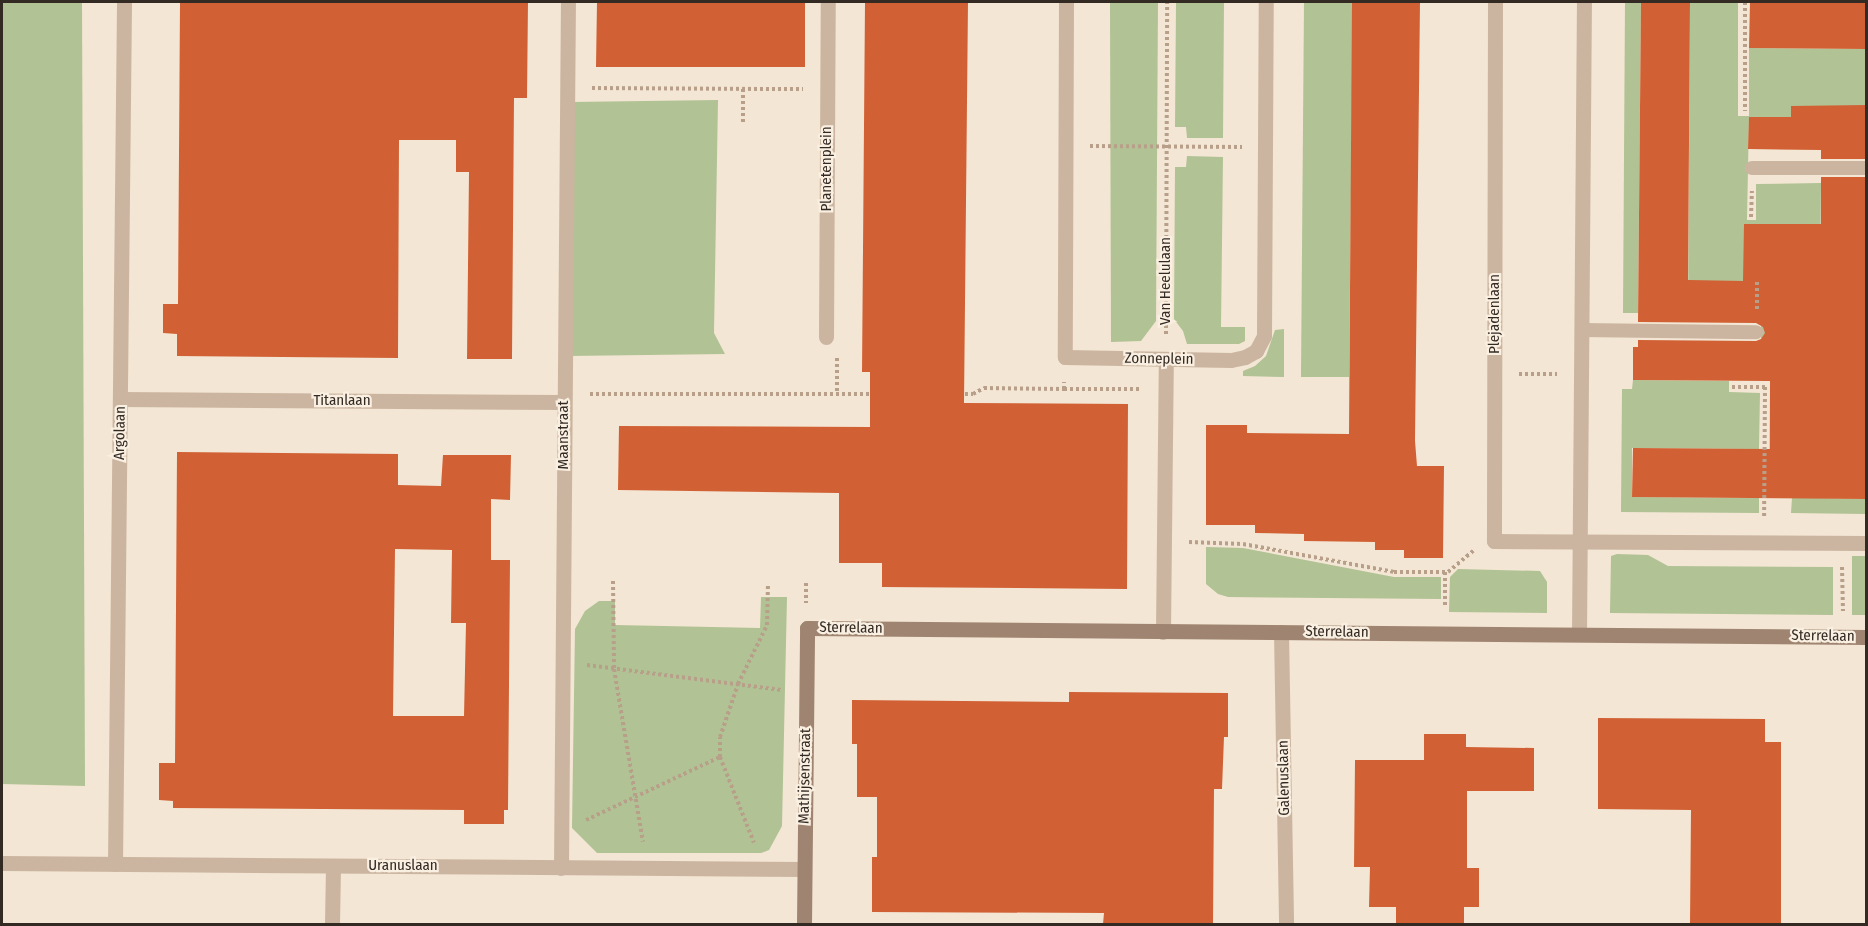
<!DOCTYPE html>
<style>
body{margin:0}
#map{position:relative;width:1868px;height:926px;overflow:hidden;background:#f3e6d4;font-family:"Fira Sans Condensed",sans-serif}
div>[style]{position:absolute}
.green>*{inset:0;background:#b1c294}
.building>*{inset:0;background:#d16134}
.path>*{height:4px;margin-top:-2px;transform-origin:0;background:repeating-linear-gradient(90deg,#b79f8a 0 3px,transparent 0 6px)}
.lane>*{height:14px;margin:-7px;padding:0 7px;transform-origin:7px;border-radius:7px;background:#cbb5a0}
.street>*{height:15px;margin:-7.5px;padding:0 7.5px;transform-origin:7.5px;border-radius:7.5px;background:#cbb5a0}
.secondary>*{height:15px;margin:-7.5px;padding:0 7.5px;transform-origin:7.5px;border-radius:7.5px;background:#9f8471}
span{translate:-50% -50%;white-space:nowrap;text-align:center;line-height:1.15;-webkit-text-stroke:4.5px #faf0e1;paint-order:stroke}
.street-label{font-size:15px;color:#342a24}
.frame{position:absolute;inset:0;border:3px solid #342a24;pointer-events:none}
</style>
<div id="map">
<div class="green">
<div style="clip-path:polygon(2px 2px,82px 2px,85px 786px,2px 784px)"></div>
<div style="clip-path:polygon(1110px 2px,1158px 2px,1156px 321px,1141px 341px,1111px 342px)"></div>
<div style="clip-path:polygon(1176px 2px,1224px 2px,1223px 138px,1187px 138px,1186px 127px,1175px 127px)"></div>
<div style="clip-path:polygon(1304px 2px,1353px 2px,1349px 377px,1301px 377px)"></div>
<div style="clip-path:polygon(1625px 2px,1641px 2px,1638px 313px,1623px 313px)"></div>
<div style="clip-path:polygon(1690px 2px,1738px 2px,1738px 116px,1749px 116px,1749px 48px,1866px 49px,1866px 117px,1749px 117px,1747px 220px,1756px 220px,1756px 184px,1821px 183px,1818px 498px,1866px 499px,1866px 514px,1791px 513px,1792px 498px,1769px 498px,1770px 381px,1761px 381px,1761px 274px,1752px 314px,1688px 314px)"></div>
<div style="clip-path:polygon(718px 100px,714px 333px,725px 354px,568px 356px,572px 102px)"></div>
<div style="clip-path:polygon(1187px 156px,1223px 157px,1221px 327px,1245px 327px,1245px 341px,1239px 344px,1187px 344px,1183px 331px,1174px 319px,1175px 167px,1186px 167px)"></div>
<div style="clip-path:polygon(1284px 329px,1284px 377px,1243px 376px,1243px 371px,1255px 366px,1266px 356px,1275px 330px)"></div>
<div style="clip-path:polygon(1633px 380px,1729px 381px,1729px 392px,1760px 393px,1759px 449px,1632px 448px,1632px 497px,1759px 498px,1759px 513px,1621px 512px,1622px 389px,1632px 389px)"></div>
<div style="clip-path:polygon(1206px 547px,1243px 548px,1394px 577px,1441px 577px,1441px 599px,1228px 597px,1218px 594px,1206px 584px)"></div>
<div style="clip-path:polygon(1617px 554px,1648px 555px,1668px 566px,1833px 567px,1833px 615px,1610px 613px,1611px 556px)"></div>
<div style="clip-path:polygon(1852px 556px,1866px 556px,1866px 615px,1852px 615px)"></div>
<div style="clip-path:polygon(1458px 569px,1540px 571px,1547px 582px,1547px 613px,1449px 612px,1450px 577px)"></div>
<div style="clip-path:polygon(761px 597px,787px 597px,782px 826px,769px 850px,761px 853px,597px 853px,572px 828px,575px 629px,585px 611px,599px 601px,615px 601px,615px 625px,760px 628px)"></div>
</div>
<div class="building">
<div style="clip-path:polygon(180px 2px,528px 2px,527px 98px,514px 98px,512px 359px,467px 359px,469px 172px,456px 172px,456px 140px,399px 140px,398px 358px,177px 356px,177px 334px,163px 333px,163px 304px,178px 304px)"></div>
<div style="clip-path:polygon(597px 2px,805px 2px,805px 67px,596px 67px)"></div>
<div style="clip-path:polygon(865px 2px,968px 2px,964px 403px,1128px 404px,1127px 589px,882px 587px,882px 563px,839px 563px,839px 493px,618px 490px,619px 426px,870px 427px,870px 372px,862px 372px)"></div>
<div style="clip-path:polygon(1352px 2px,1420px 2px,1415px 441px,1417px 466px,1444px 466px,1443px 558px,1404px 558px,1404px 550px,1375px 550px,1375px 542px,1304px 541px,1304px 534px,1255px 533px,1255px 525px,1206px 525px,1206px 425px,1247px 425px,1247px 433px,1349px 434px)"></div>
<div style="clip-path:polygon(1641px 2px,1690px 2px,1688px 280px,1743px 281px,1744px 224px,1821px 224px,1821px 177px,1866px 177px,1866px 499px,1632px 497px,1633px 448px,1770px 449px,1770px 381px,1633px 380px,1633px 347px,1638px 347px,1638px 340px,1756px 341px,1761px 339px,1765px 333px,1763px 327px,1756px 323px,1638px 322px)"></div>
<div style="clip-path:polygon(1750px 2px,1866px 2px,1866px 49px,1749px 48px)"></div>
<div style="clip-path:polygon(1866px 105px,1866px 159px,1821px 159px,1821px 150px,1748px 149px,1749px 117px,1791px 117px,1791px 106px)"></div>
<div style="clip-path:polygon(evenodd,177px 452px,398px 454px,398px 485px,441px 486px,443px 455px,511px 455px,510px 500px,491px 499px,491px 560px,510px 560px,508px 810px,504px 810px,504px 824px,464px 824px,464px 810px,173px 808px,173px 801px,159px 800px,159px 763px,175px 763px,177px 452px,395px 549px,452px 550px,451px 623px,466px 623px,464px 716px,393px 716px,395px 549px)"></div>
<div style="clip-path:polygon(1069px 692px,1228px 693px,1228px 737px,1224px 737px,1222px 789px,1214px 789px,1213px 924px,1103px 924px,1104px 913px,872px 912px,872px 857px,877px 857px,877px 797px,857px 797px,857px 744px,852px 744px,852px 700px,1069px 702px)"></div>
<div style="clip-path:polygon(1598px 718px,1765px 719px,1765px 742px,1781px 742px,1781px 924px,1690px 924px,1691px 810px,1598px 809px)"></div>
<div style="clip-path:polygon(1424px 734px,1466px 734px,1466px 747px,1534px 748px,1534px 791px,1467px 791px,1467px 868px,1479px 868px,1479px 907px,1464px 907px,1464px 924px,1396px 924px,1396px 907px,1369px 907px,1370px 867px,1354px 867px,1355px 760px,1424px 760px)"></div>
</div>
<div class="path">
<div style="left:1745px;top:2px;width:109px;rotate:90deg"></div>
<div style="left:592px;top:88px;width:211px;rotate:0.3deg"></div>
<div style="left:743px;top:89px;width:35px;rotate:90deg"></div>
<div style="left:1090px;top:146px;width:152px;rotate:0.4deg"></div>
<div style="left:1751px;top:217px;width:26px;rotate:-88deg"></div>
<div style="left:1757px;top:309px;width:29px;rotate:-90deg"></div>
<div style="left:1166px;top:334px;width:332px;rotate:-89.8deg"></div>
<div style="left:837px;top:358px;width:36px;rotate:90deg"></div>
<div style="left:1519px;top:374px;width:38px"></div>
<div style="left:1732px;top:387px;width:33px"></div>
<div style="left:1765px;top:387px;width:131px;rotate:90.4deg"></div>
<div style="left:1064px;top:389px;width:77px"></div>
<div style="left:590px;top:394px;width:281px"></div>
<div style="left:965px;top:394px;width:8px"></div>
<div style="left:973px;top:394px;width:13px;rotate:-29deg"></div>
<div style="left:984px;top:388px;width:80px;rotate:0.7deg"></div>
<div style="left:1064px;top:389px;width:7px;rotate:-90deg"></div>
<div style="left:1189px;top:542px;width:54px;rotate:2.1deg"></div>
<div style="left:1243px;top:544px;width:154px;rotate:10.5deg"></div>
<div style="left:1394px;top:572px;width:54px"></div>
<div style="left:1448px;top:572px;width:33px;rotate:-40deg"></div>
<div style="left:1842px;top:567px;width:44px;rotate:88.7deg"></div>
<div style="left:1445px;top:572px;width:36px;rotate:90deg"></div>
<div style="left:613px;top:581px;width:88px;rotate:89.3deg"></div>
<div style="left:614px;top:669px;width:175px;rotate:80.5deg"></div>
<div style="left:806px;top:583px;width:20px;rotate:90deg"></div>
<div style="left:587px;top:665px;width:196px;rotate:7.3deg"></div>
<div style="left:720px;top:757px;width:92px;rotate:68.4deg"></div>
<div style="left:586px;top:820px;width:148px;rotate:-25.2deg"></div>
<div style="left:720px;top:757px;width:20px;rotate:-90deg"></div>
<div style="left:720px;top:737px;width:56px;rotate:-71.2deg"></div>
<div style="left:738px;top:684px;width:66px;rotate:-63.8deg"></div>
<div style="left:767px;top:625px;width:42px;rotate:-88.6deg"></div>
</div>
<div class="lane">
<div style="left:1752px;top:168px;width:114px"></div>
<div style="left:1582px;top:330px;width:174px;rotate:0.7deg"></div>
</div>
<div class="street">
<div style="left:1066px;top:2px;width:355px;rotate:90.2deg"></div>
<div style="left:1065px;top:357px;width:166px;rotate:1deg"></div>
<div style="left:1231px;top:360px;width:14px;rotate:-12deg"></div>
<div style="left:1245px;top:357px;width:13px;rotate:-29deg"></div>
<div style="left:1256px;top:351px;width:17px;rotate:-62deg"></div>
<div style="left:1264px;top:336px;width:334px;rotate:-89.7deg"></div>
<div style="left:1495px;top:2px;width:539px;rotate:90.11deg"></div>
<div style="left:1494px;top:541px;width:372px;rotate:0.3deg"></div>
<div style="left:826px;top:337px;width:335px;rotate:-89.7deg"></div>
<div style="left:120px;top:399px;width:444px;rotate:0.4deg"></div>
<div style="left:1163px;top:632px;width:273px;rotate:-89.4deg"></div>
<div style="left:1281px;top:632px;width:292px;rotate:89deg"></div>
<div style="left:1579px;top:634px;width:632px;rotate:-89.55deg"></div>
<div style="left:2px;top:863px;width:802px;rotate:0.43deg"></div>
<div style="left:115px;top:864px;width:862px;rotate:-89.4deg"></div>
<div style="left:561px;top:868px;width:866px;rotate:-89.54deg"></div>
<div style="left:332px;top:924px;width:58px;rotate:-89deg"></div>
</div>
<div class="secondary">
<div style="left:804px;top:924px;width:296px;rotate:-89.4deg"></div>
<div style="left:807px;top:628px;width:1059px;rotate:0.49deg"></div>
</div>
<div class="street-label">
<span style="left:827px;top:169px;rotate:-90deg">Planetenplein</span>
<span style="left:1166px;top:281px;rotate:-90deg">Van Heelulaan</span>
<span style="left:1495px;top:314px;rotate:-90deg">Plejadenlaan</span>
<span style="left:1159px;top:359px;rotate:1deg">Zonneplein</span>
<span style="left:342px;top:401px">Titanlaan</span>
<span style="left:120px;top:433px;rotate:-89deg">Argolaan</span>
<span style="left:564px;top:435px;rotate:-90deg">Maanstraat</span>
<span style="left:851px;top:628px;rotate:1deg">Sterrelaan</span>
<span style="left:1337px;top:632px;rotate:1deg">Sterrelaan</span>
<span style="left:1823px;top:636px;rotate:1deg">Sterrelaan</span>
<span style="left:805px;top:776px;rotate:-89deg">Mathijsenstraat</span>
<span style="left:1284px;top:778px;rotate:-91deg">Galenuslaan</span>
<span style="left:403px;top:866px">Uranuslaan</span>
</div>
<div class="frame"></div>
</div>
